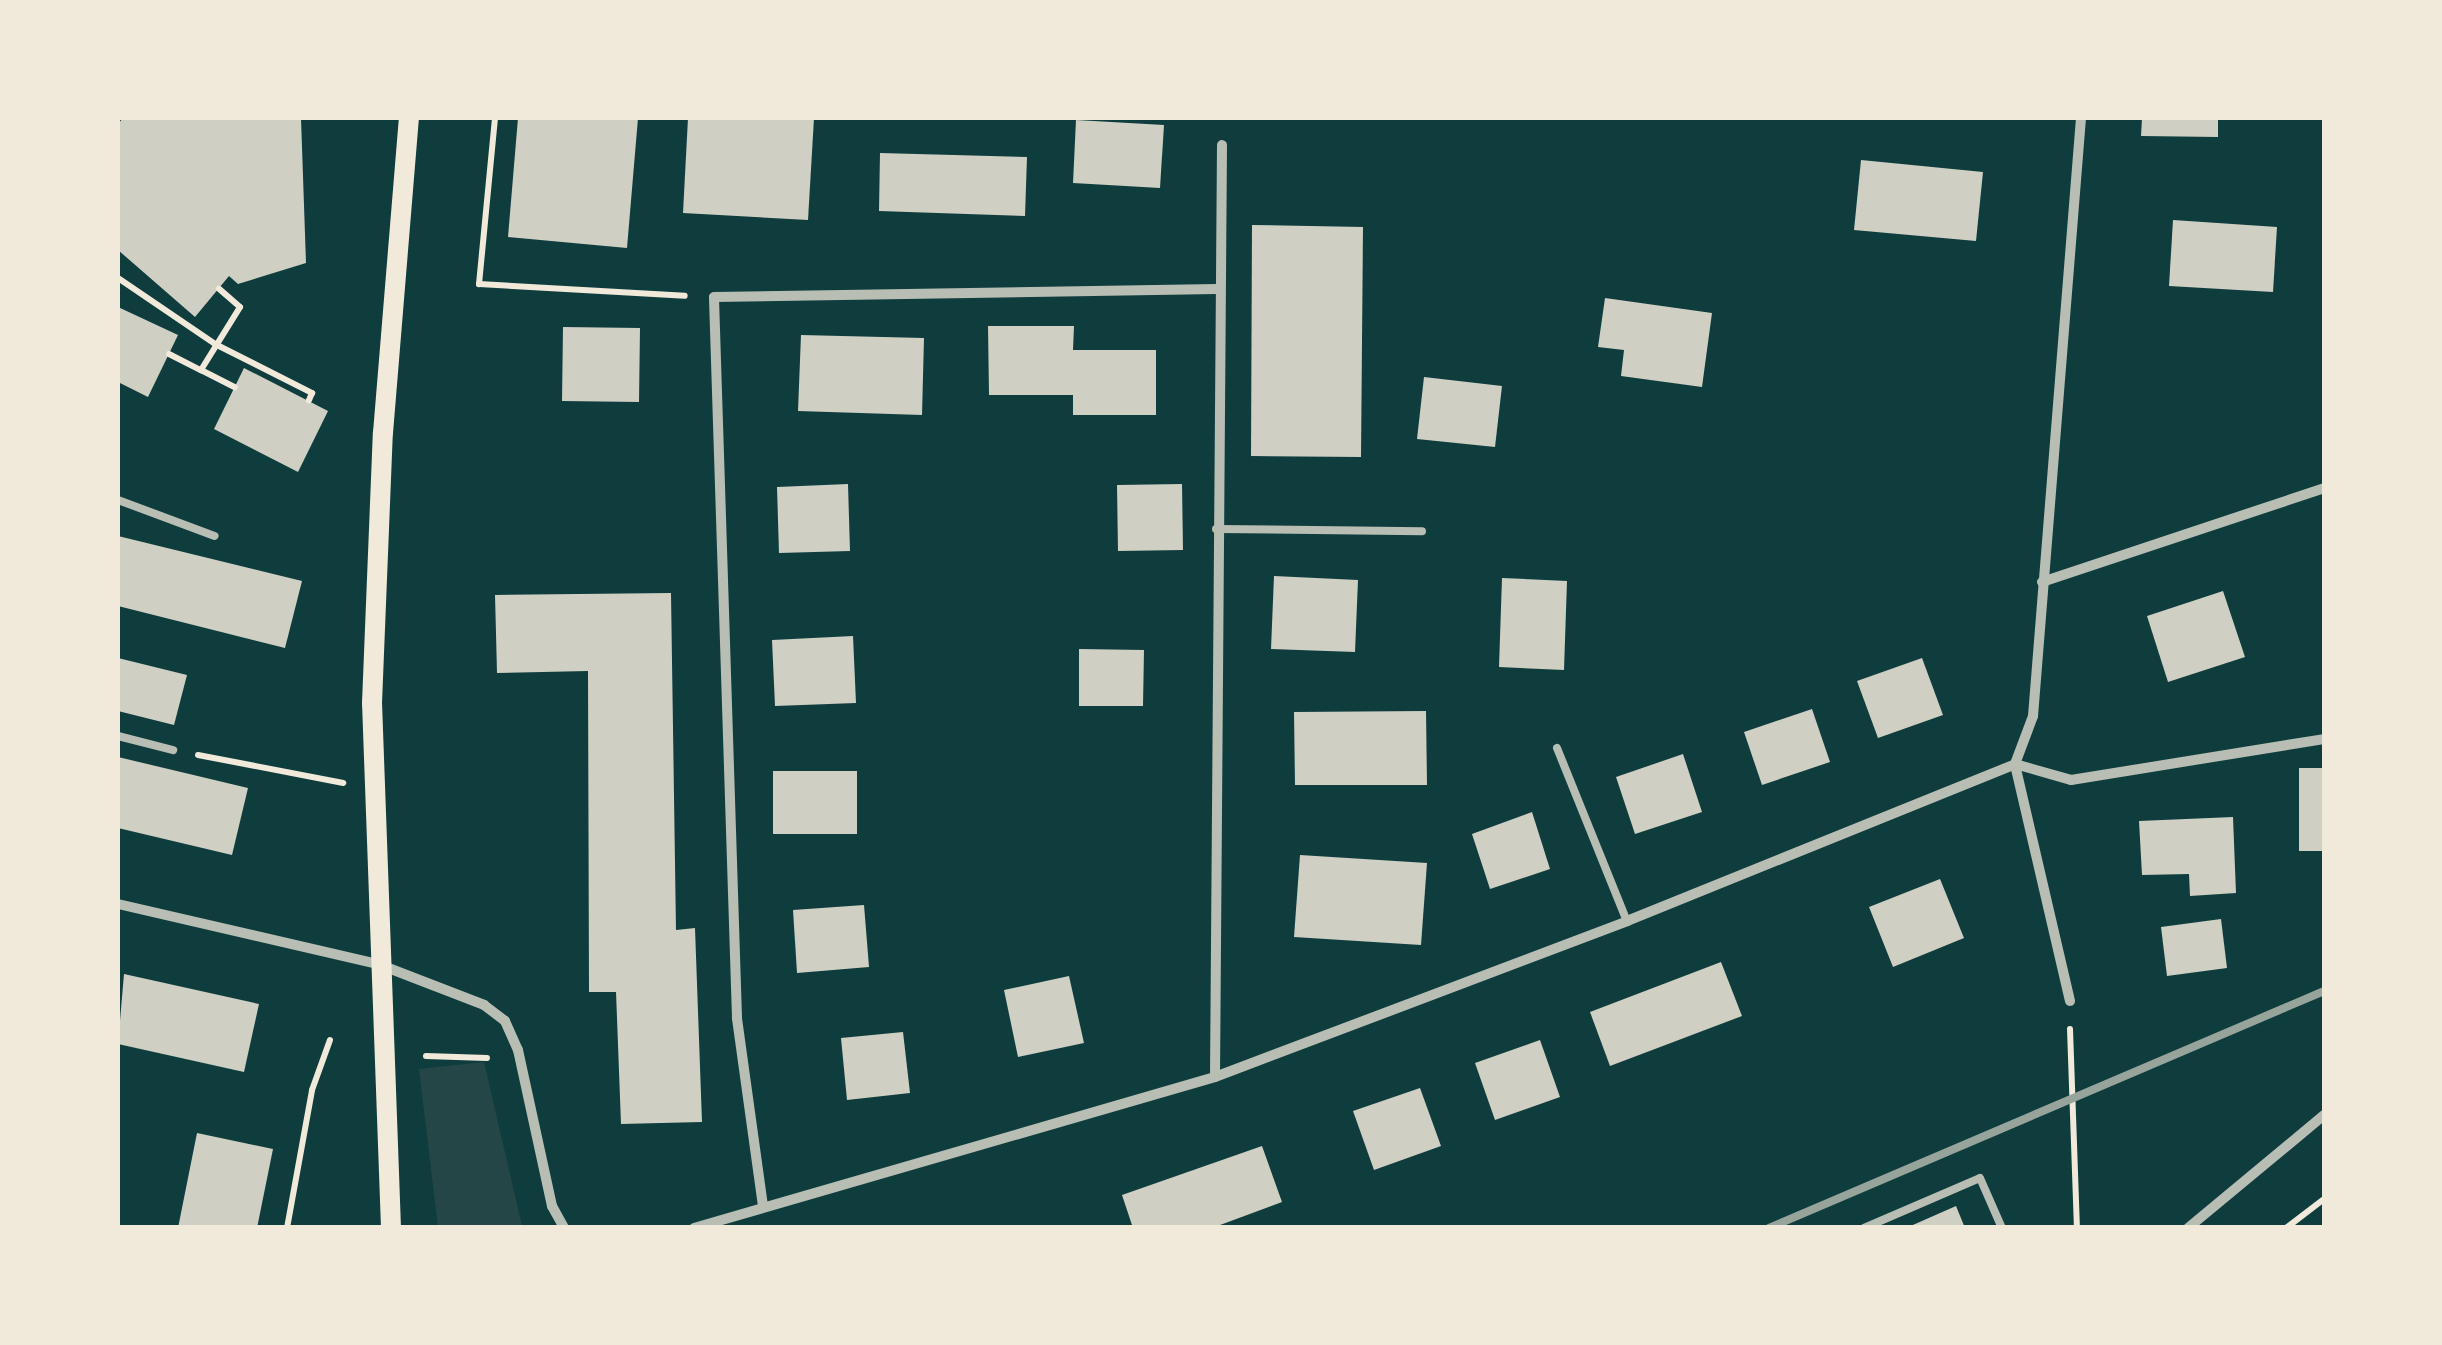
<!DOCTYPE html>
<style>
body{margin:0}
#map{position:relative;width:2442px;height:1345px;overflow:hidden;background:#0f3d3e;font-family:Merriweather,serif}
div>[style]{position:absolute}
.green>*{inset:0;background:#244646}
.building>*{inset:0;background:#cfcfc3}
.path>*{height:6px;margin:-3px;padding:0 3px;transform-origin:3px;border-radius:3px;background:#f1e9da}
.service>*{height:8px;margin:-4px;padding:0 4px;transform-origin:4px;border-radius:4px;background:#b8beb3}
.minor>*{height:10px;margin:-5px;padding:0 5px;transform-origin:5px;border-radius:5px;background:#b8beb3}
.secondary>*{height:20px;margin:-10px;padding:0 10px;transform-origin:10px;border-radius:10px;background:#f1e9da}
.rail>*{height:8px;margin:-4px;padding:0 4px;transform-origin:4px;border-radius:4px;background:#97a49c}
span{translate:-50% -50%;white-space:nowrap;text-align:center;line-height:1.15;-webkit-text-stroke:8px #f1e9da;paint-order:stroke}
.frame{position:absolute;inset:0;border:120px solid #f1e9da;pointer-events:none}
</style>
<div id="map">
<div class="green">
<div style="clip-path:polygon(484px 1062px,522px 1226px,438px 1227px,419px 1069px)"></div>
</div>
<div class="building">
<div style="clip-path:polygon(123px 118px,301px 118px,306px 263px,238px 284px,229px 276px,195px 317px,118px 250px,118px 124px)"></div>
<div style="clip-path:polygon(518px 118px,638px 118px,627px 248px,508px 237px)"></div>
<div style="clip-path:polygon(688px 118px,814px 118px,808px 220px,683px 213px)"></div>
<div style="clip-path:polygon(2142px 118px,2218px 118px,2218px 137px,2141px 136px)"></div>
<div style="clip-path:polygon(1076px 120px,1164px 125px,1160px 188px,1073px 183px)"></div>
<div style="clip-path:polygon(880px 153px,1027px 157px,1025px 216px,879px 211px)"></div>
<div style="clip-path:polygon(1861px 160px,1983px 172px,1976px 241px,1854px 230px)"></div>
<div style="clip-path:polygon(2173px 220px,2277px 227px,2273px 292px,2169px 286px)"></div>
<div style="clip-path:polygon(1252px 225px,1363px 227px,1361px 457px,1251px 456px)"></div>
<div style="clip-path:polygon(1605px 298px,1712px 313px,1702px 387px,1621px 376px,1624px 350px,1598px 347px)"></div>
<div style="clip-path:polygon(118px 307px,178px 335px,148px 397px,118px 382px)"></div>
<div style="clip-path:polygon(988px 326px,1074px 326px,1073px 350px,1156px 350px,1156px 415px,1073px 415px,1073px 395px,989px 395px)"></div>
<div style="clip-path:polygon(563px 327px,640px 328px,639px 402px,562px 401px)"></div>
<div style="clip-path:polygon(801px 335px,924px 338px,922px 415px,798px 411px)"></div>
<div style="clip-path:polygon(244px 368px,328px 411px,298px 472px,214px 429px)"></div>
<div style="clip-path:polygon(1424px 377px,1502px 386px,1495px 447px,1417px 439px)"></div>
<div style="clip-path:polygon(848px 484px,850px 551px,779px 553px,777px 487px)"></div>
<div style="clip-path:polygon(1182px 484px,1183px 550px,1118px 551px,1117px 485px)"></div>
<div style="clip-path:polygon(118px 536px,302px 581px,285px 648px,118px 606px)"></div>
<div style="clip-path:polygon(1274px 576px,1358px 580px,1355px 652px,1271px 649px)"></div>
<div style="clip-path:polygon(1502px 578px,1567px 581px,1564px 670px,1499px 667px)"></div>
<div style="clip-path:polygon(2223px 591px,2245px 657px,2168px 682px,2147px 616px)"></div>
<div style="clip-path:polygon(671px 593px,676px 930px,695px 928px,702px 1122px,621px 1124px,616px 992px,589px 992px,588px 671px,497px 673px,495px 595px)"></div>
<div style="clip-path:polygon(853px 636px,856px 703px,775px 706px,772px 640px)"></div>
<div style="clip-path:polygon(1079px 649px,1144px 650px,1143px 706px,1079px 706px)"></div>
<div style="clip-path:polygon(118px 658px,187px 675px,174px 725px,118px 711px)"></div>
<div style="clip-path:polygon(1922px 658px,1943px 715px,1878px 738px,1857px 681px)"></div>
<div style="clip-path:polygon(1812px 709px,1830px 762px,1762px 785px,1744px 732px)"></div>
<div style="clip-path:polygon(1426px 711px,1427px 785px,1295px 785px,1294px 712px)"></div>
<div style="clip-path:polygon(1683px 754px,1702px 812px,1635px 834px,1616px 777px)"></div>
<div style="clip-path:polygon(118px 757px,248px 788px,232px 855px,118px 828px)"></div>
<div style="clip-path:polygon(2299px 768px,2324px 768px,2324px 851px,2299px 851px)"></div>
<div style="clip-path:polygon(773px 771px,857px 771px,857px 834px,773px 834px)"></div>
<div style="clip-path:polygon(1532px 812px,1550px 869px,1490px 889px,1472px 834px)"></div>
<div style="clip-path:polygon(2233px 817px,2236px 893px,2190px 896px,2189px 874px,2142px 875px,2139px 821px)"></div>
<div style="clip-path:polygon(1300px 855px,1427px 863px,1421px 945px,1294px 937px)"></div>
<div style="clip-path:polygon(1940px 879px,1964px 938px,1893px 967px,1869px 907px)"></div>
<div style="clip-path:polygon(864px 905px,869px 967px,797px 973px,793px 910px)"></div>
<div style="clip-path:polygon(2221px 919px,2227px 968px,2167px 976px,2161px 927px)"></div>
<div style="clip-path:polygon(1721px 962px,1742px 1016px,1610px 1066px,1590px 1012px)"></div>
<div style="clip-path:polygon(124px 974px,259px 1004px,244px 1072px,118px 1044px)"></div>
<div style="clip-path:polygon(1069px 976px,1084px 1043px,1018px 1057px,1004px 990px)"></div>
<div style="clip-path:polygon(903px 1032px,910px 1093px,847px 1100px,841px 1038px)"></div>
<div style="clip-path:polygon(1540px 1040px,1560px 1097px,1495px 1120px,1475px 1063px)"></div>
<div style="clip-path:polygon(1420px 1088px,1441px 1146px,1374px 1170px,1353px 1111px)"></div>
<div style="clip-path:polygon(197px 1133px,273px 1149px,257px 1228px,178px 1228px)"></div>
<div style="clip-path:polygon(1262px 1146px,1282px 1202px,1212px 1228px,1133px 1228px,1122px 1195px)"></div>
<div style="clip-path:polygon(1956px 1206px,1965px 1228px,1906px 1228px)"></div>
</div>
<div class="path">
<div style="left:495px;top:118px;width:167px;rotate:95.5deg"></div>
<div style="left:479px;top:284px;width:206px;rotate:3.3deg"></div>
<div style="left:118px;top:278px;width:117px;rotate:34.2deg"></div>
<div style="left:215px;top:344px;width:109px;rotate:26.8deg"></div>
<div style="left:312px;top:393px;width:8px;rotate:113deg"></div>
<div style="left:169px;top:354px;width:36px;rotate:27deg"></div>
<div style="left:201px;top:370px;width:74px;rotate:-58.2deg"></div>
<div style="left:240px;top:307px;width:28px;rotate:-139deg"></div>
<div style="left:201px;top:370px;width:38px;rotate:27deg"></div>
<div style="left:198px;top:755px;width:148px;rotate:10.9deg"></div>
<div style="left:2070px;top:1029px;width:199px;rotate:88deg"></div>
<div style="left:426px;top:1056px;width:61px;rotate:1.9deg"></div>
<div style="left:287px;top:1228px;width:140px;rotate:-79.7deg"></div>
<div style="left:312px;top:1090px;width:53px;rotate:-70.2deg"></div>
<div style="left:2286px;top:1228px;width:48px;rotate:-37.3deg"></div>
</div>
<div class="service">
<div style="left:118px;top:500px;width:103px;rotate:20.4deg"></div>
<div style="left:1216px;top:529px;width:206px;rotate:0.6deg"></div>
<div style="left:118px;top:736px;width:57px;rotate:14.3deg"></div>
<div style="left:1557px;top:748px;width:187px;rotate:68deg"></div>
<div style="left:1864px;top:1228px;width:126px;rotate:-23.3deg"></div>
<div style="left:1980px;top:1178px;width:55px;rotate:66.3deg"></div>
</div>
<div class="minor">
<div style="left:2042px;top:582px;width:297px;rotate:-18.4deg"></div>
<div style="left:118px;top:904px;width:267px;rotate:13deg"></div>
<div style="left:378px;top:964px;width:114px;rotate:21.1deg"></div>
<div style="left:484px;top:1005px;width:26px;rotate:37deg"></div>
<div style="left:505px;top:1021px;width:32px;rotate:66deg"></div>
<div style="left:518px;top:1050px;width:160px;rotate:77.7deg"></div>
<div style="left:552px;top:1206px;width:25px;rotate:61deg"></div>
<div style="left:2070px;top:1001px;width:243px;rotate:-103.1deg"></div>
<div style="left:2015px;top:764px;width:51px;rotate:-69.4deg"></div>
<div style="left:2033px;top:716px;width:600px;rotate:-85.41deg"></div>
<div style="left:1215px;top:1077px;width:932px;rotate:-89.57deg"></div>
<div style="left:763px;top:1206px;width:190px;rotate:-97.9deg"></div>
<div style="left:737px;top:1018px;width:721px;rotate:-91.83deg"></div>
<div style="left:714px;top:297px;width:503px;rotate:-0.91deg"></div>
<div style="left:694px;top:1228px;width:542px;rotate:-16.16deg"></div>
<div style="left:1215px;top:1077px;width:441px;rotate:-20.7deg"></div>
<div style="left:1627px;top:921px;width:419px;rotate:-22deg"></div>
<div style="left:2015px;top:764px;width:58px;rotate:15.9deg"></div>
<div style="left:2071px;top:780px;width:256px;rotate:-9.2deg"></div>
<div style="left:2188px;top:1228px;width:177px;rotate:-39.7deg"></div>
</div>
<div class="secondary">
<div style="left:391px;top:1228px;width:525px;rotate:-92.07deg"></div>
<div style="left:372px;top:703px;width:270px;rotate:-87.7deg"></div>
<div style="left:383px;top:433px;width:316px;rotate:-85.3deg"></div>
</div>
<div class="rail">
<div style="left:1769px;top:1228px;width:603px;rotate:-23.12deg"></div>
</div>
<div class="frame"></div>
</div>
